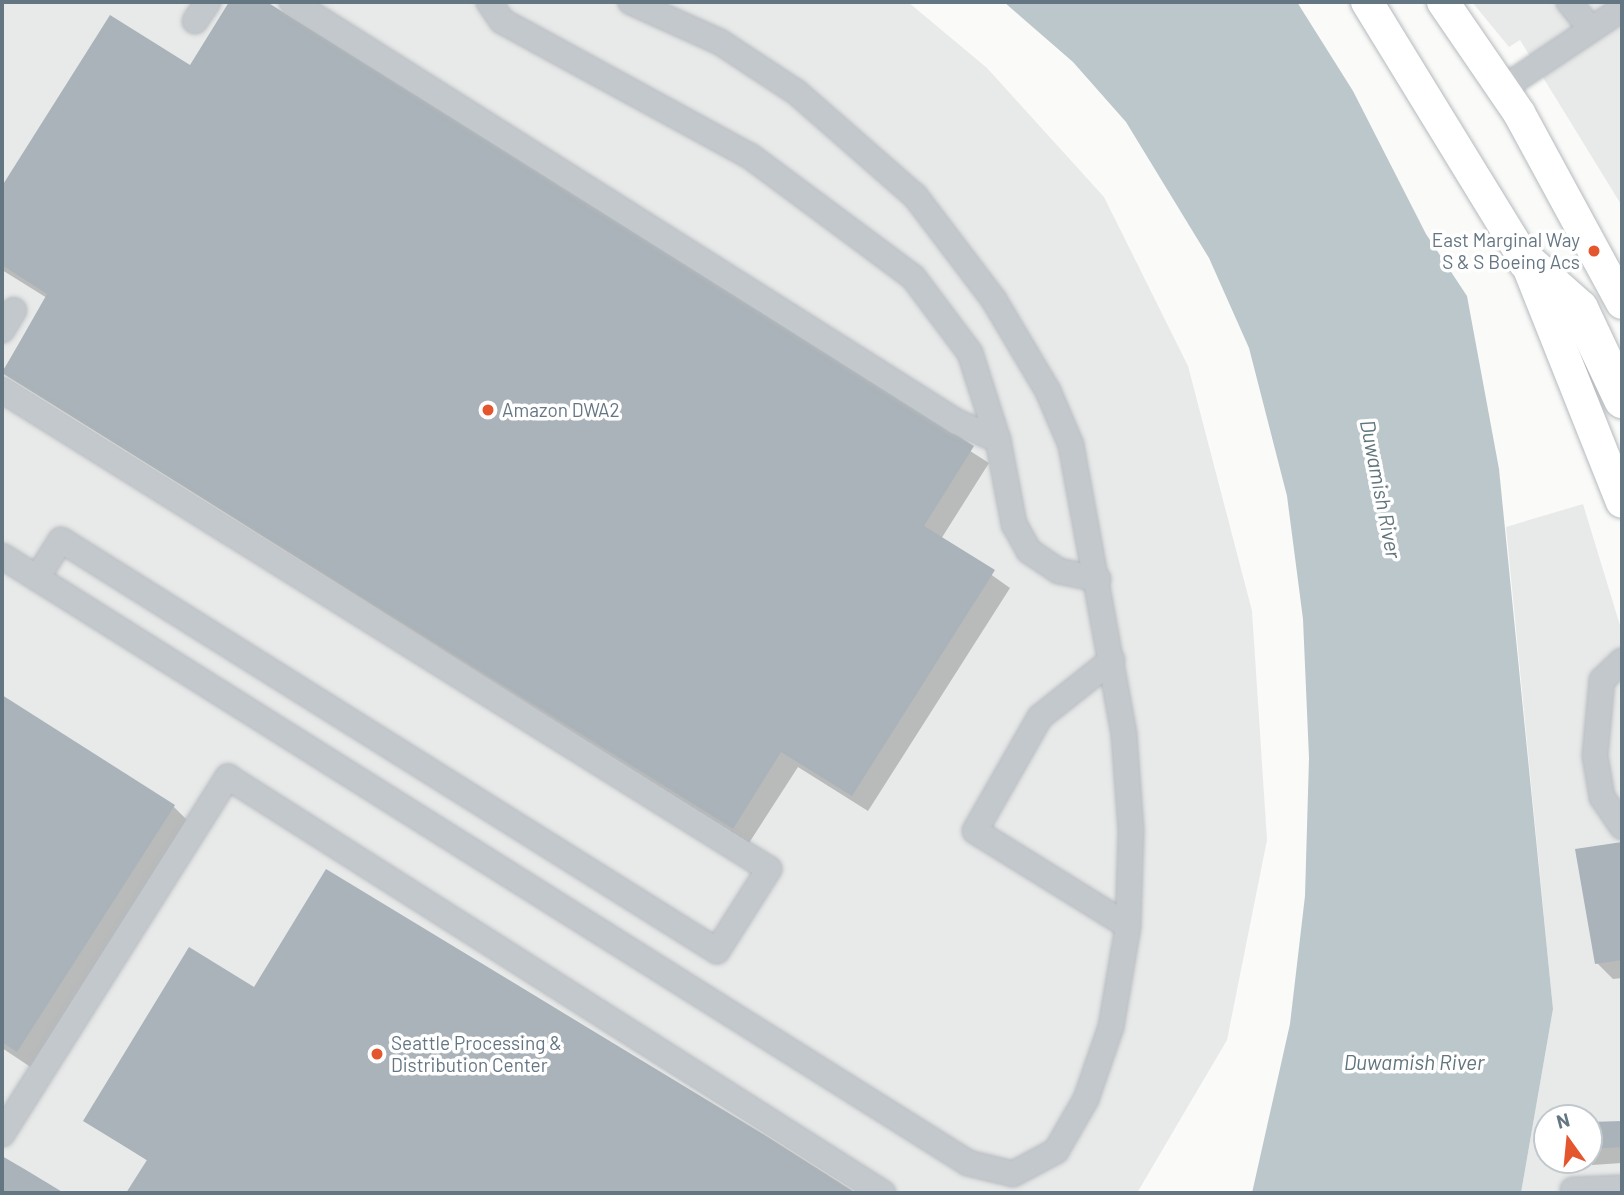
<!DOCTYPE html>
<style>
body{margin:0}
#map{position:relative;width:1624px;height:1195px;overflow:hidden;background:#fafaf8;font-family:Barlow,sans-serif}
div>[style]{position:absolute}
.built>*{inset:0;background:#e8e9e9}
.water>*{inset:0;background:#bbc7cb}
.shadow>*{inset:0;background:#0003}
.building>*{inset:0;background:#aab3b9}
.roads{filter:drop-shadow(0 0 2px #b5babe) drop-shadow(0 0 2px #b5babe)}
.minor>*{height:24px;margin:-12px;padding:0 12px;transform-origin:12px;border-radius:12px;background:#c3c8cc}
.major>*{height:32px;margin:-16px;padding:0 16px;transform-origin:16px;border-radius:16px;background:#fff}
.highway>*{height:37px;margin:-18.5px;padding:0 18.5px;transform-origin:18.5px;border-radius:18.5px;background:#fff}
.dots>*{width:19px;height:19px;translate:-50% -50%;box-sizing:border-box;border:4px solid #fff;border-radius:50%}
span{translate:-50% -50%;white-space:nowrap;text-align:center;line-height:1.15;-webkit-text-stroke:7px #fff;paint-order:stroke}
.poi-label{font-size:19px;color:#657683}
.right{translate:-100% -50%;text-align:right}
.left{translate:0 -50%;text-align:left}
.water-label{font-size:21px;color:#60757c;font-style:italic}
.frame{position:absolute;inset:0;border:4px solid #657683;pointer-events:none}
.north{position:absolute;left:1533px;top:1104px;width:70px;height:70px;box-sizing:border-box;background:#fff;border:2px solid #c1c8cd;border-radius:50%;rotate:345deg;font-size:19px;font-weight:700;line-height:28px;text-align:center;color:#657683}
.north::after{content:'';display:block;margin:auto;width:24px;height:32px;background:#e4572e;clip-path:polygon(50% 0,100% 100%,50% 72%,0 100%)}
</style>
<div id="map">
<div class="built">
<div style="clip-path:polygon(2px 2px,908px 2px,987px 68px,1104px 197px,1188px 366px,1252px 611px,1267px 840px,1227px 1040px,1137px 1193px,2px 1193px)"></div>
<div style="clip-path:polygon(1472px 2px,1622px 2px,1622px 206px,1520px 40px,1509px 47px)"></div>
<div style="clip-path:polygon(evenodd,1583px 504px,1622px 632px,1622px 1193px,1521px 1193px,1553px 1009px,1506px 527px,1583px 504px,1547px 1118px,1589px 1118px,1589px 1160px,1547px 1160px,1547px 1118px)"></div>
</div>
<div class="water">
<div style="clip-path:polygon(1004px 2px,1297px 2px,1353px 91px,1426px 234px,1467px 296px,1499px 469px,1553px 1009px,1521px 1193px,1252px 1193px,1290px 1024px,1305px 896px,1309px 758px,1303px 619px,1287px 496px,1249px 348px,1209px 258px,1126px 122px,1073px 62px)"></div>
</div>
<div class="shadow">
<div style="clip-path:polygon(231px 2px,264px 2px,989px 463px,941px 539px,1010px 588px,868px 811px,798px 767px,749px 843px,2px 372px,47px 298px,2px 270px,2px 189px,111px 17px,190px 67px)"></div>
<div style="clip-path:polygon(2px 697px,174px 807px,195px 828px,38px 1072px,2px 1048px)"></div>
<div style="clip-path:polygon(1622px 844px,1622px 978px,1613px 979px,1597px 963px,1577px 850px)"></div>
<div style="clip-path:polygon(327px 871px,853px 1193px,128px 1193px,148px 1161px,85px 1121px,254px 989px)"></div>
<div style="clip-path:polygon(1622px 1122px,1622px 1163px,1592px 1165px,1589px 1124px)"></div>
</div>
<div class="building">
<div style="clip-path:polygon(229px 2px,267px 2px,974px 446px,924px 526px,995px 570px,852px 796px,781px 752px,733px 829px,2px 373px,47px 294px,2px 265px,2px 186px,110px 15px,190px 65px)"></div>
<div style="clip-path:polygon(2px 695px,175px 805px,17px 1052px,2px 1042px)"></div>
<div style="clip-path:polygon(1622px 842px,1622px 960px,1595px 964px,1575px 849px)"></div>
<div style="clip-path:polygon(326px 869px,768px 1137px,856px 1193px,126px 1193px,147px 1160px,83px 1121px,189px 947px,254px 987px)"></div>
<div style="clip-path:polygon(1622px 1121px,1622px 1147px,1589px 1149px,1589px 1122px)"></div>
<div style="clip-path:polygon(2px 1156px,26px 1170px,64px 1193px,2px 1193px)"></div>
</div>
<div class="roads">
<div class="minor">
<div style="left:292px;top:2px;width:787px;rotate:32.28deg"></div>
<div style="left:957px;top:422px;width:45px;rotate:23.7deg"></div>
<div style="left:489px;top:2px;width:23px;rotate:56deg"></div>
<div style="left:502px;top:21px;width:282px;rotate:28.6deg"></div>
<div style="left:750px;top:156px;width:203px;rotate:36.6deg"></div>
<div style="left:913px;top:277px;width:95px;rotate:53.1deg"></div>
<div style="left:970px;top:353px;width:91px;rotate:72.2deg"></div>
<div style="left:998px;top:440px;width:86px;rotate:79.2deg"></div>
<div style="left:1014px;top:524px;width:31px;rotate:61deg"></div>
<div style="left:1029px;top:551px;width:36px;rotate:34deg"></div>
<div style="left:1059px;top:571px;width:40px;rotate:12deg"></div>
<div style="left:1569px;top:2px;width:35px;rotate:51deg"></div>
<div style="left:195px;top:21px;width:23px;rotate:-56deg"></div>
<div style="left:1502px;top:89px;width:144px;rotate:-33.7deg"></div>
<div style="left:2px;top:330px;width:23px;rotate:-59deg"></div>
<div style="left:2px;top:390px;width:904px;rotate:31.99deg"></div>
<div style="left:769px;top:869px;width:97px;rotate:122.4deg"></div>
<div style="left:717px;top:951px;width:774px;rotate:-147.93deg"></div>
<div style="left:61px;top:540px;width:45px;rotate:122.3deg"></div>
<div style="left:2px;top:556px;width:1141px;rotate:32.14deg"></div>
<div style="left:968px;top:1163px;width:46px;rotate:13.7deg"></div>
<div style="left:1013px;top:1174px;width:49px;rotate:-28.1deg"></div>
<div style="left:1056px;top:1151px;width:60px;rotate:-60deg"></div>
<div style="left:1086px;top:1099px;width:76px;rotate:-70.9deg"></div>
<div style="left:1111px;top:1027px;width:102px;rotate:-80.4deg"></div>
<div style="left:1128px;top:926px;width:96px;rotate:-88.2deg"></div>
<div style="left:1131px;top:830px;width:96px;rotate:-94.2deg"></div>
<div style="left:1124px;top:734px;width:294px;rotate:-100.4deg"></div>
<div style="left:1071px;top:445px;width:59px;rotate:-113.1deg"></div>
<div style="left:1048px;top:391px;width:106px;rotate:-120.7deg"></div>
<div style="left:994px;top:300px;width:131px;rotate:-127.2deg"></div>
<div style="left:915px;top:196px;width:158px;rotate:-138.8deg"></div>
<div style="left:796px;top:92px;width:91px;rotate:-146.7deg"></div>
<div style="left:720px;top:42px;width:98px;rotate:-155.8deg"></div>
<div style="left:1112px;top:660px;width:92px;rotate:141.6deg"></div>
<div style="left:1040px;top:717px;width:131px;rotate:119.7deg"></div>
<div style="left:975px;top:831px;width:180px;rotate:31.8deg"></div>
<div style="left:1622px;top:661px;width:28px;rotate:136deg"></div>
<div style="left:1602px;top:680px;width:76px;rotate:95.3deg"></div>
<div style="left:1595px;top:756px;width:42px;rotate:80.3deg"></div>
<div style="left:1602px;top:797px;width:36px;rotate:56deg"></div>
<div style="left:2px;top:1134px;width:423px;rotate:-57.7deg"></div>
<div style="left:228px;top:777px;width:776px;rotate:32.42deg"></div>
<div style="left:1573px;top:1190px;width:49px;rotate:-2.3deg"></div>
</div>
<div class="major">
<div style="left:1367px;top:2px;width:304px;rotate:58.5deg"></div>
<div style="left:1526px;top:261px;width:259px;rotate:68.3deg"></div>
<div style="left:1443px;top:2px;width:135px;rotate:55.6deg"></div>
<div style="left:1519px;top:113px;width:216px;rotate:61.5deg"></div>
</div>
<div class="highway">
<div style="left:1526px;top:261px;width:71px;rotate:41.6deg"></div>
<div style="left:1579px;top:308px;width:101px;rotate:64.7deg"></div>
</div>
</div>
<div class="dots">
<div style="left:1594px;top:251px;background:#e4572e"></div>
<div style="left:488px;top:410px;background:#e4572e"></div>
<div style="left:377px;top:1054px;background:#e4572e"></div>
</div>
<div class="poi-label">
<span class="right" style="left:1580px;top:251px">East Marginal Way<br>S &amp; S Boeing Acs</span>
<span class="left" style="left:502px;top:410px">Amazon DWA2</span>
<span class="left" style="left:391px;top:1054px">Seattle Processing &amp;<br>Distribution Center</span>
</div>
<div class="water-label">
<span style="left:1381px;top:489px;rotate:79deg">Duwamish River</span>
<span style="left:1414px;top:1062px">Duwamish River</span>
</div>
<div class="frame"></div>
<div class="north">N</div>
</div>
